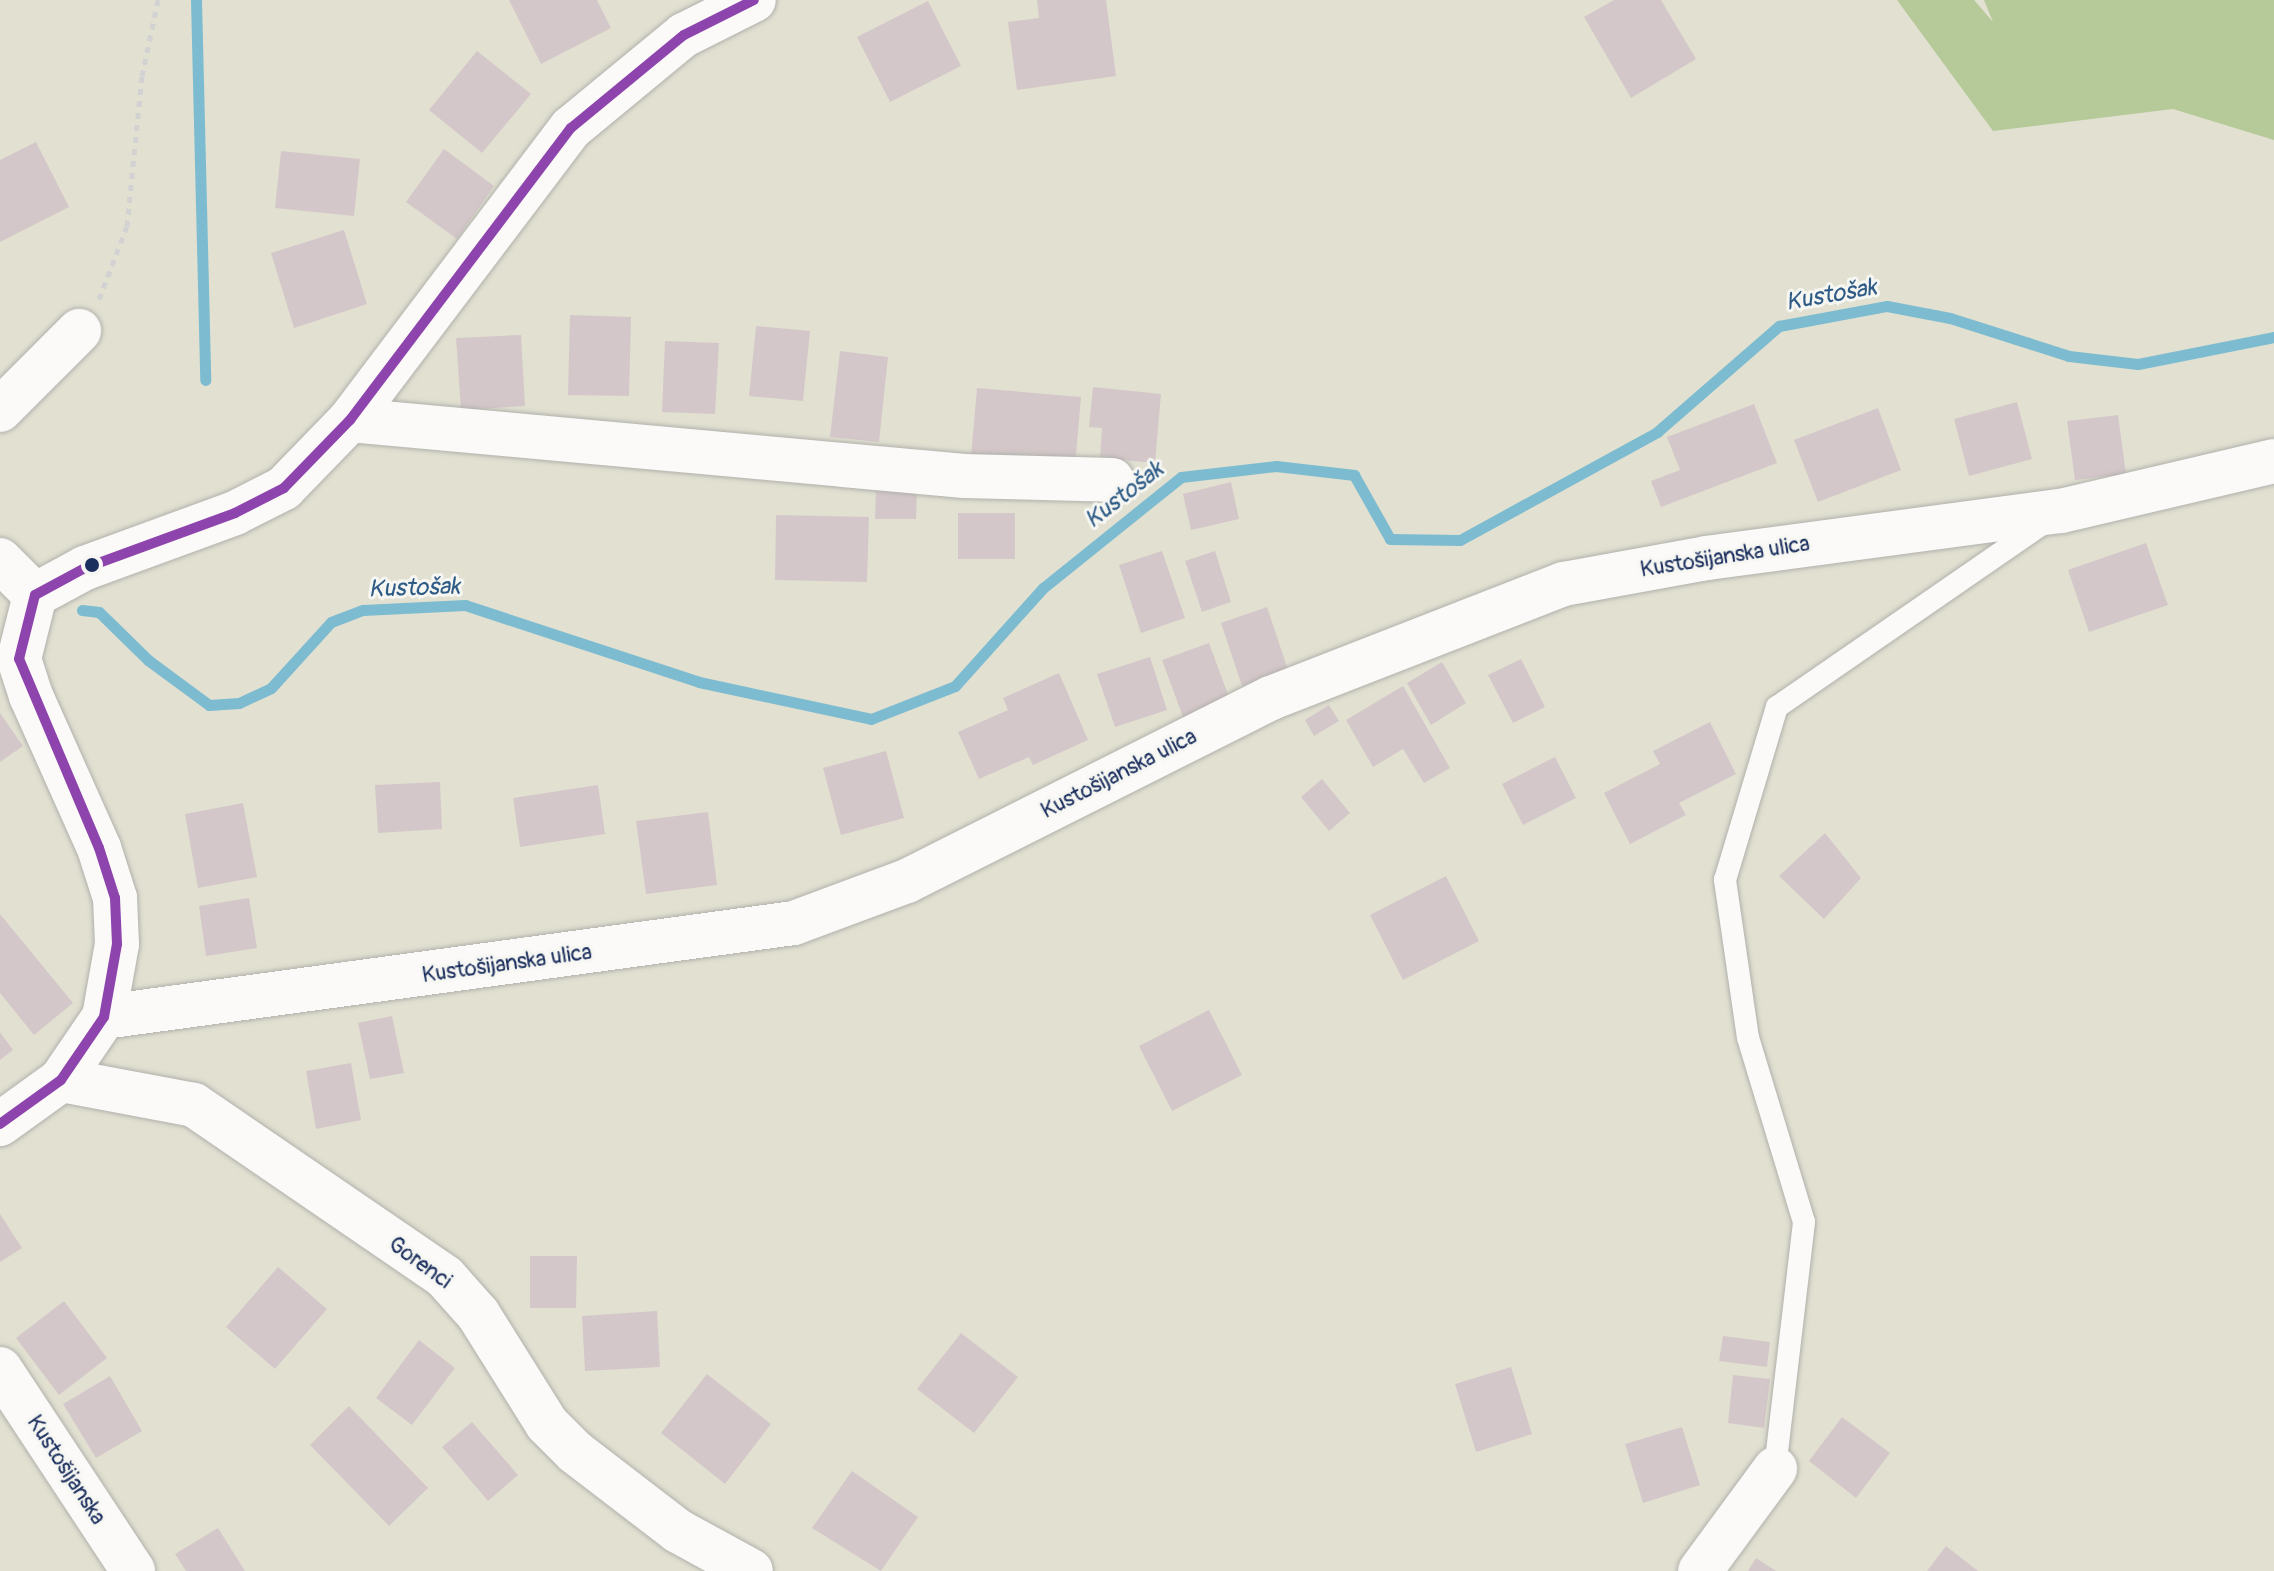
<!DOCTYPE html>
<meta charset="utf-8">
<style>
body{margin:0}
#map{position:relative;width:2274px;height:1571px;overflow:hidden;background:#e2e0d1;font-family:Pangolin,sans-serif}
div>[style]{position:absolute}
.forest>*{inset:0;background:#b5c999}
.stream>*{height:11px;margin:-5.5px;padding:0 5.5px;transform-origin:5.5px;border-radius:5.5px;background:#7dbcd0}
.building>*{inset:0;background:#d4c7c9}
.path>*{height:5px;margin-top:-2.5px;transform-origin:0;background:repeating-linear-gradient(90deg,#d2d2d2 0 6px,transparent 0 12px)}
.roads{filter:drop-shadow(0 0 2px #b0b1ac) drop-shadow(0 0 2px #b0b1ac)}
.lane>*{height:22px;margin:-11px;padding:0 11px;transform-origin:11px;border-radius:11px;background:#fbfaf8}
.street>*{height:44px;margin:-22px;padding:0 22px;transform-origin:22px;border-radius:22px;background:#fbfaf8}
.secondary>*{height:44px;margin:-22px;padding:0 22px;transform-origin:22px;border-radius:22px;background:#fbfaf8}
.bus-1>*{height:10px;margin:-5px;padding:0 5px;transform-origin:5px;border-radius:5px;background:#8e44ad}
.dots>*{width:22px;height:22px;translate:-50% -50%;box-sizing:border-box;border:4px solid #f6f6f2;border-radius:50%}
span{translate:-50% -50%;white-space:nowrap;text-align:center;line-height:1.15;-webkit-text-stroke:6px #f6f6f2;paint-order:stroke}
.street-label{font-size:22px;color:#1b2f5e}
.water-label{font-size:24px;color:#2e5b86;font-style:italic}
</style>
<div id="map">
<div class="forest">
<div style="clip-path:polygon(1897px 0,1974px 0,1993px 22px,1984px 0,2274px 0,2274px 140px,2173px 109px,1993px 131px)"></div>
</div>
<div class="stream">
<div style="left:196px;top:0;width:380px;rotate:88.6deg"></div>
<div style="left:82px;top:610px;width:17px;rotate:7deg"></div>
<div style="left:99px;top:612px;width:69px;rotate:44.4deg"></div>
<div style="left:148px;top:660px;width:76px;rotate:36.4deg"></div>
<div style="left:209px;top:705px;width:30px;rotate:-4deg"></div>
<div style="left:239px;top:703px;width:35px;rotate:-25deg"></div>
<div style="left:271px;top:688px;width:89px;rotate:-47.7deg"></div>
<div style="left:331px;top:622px;width:34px;rotate:-21deg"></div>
<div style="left:363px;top:610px;width:102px;rotate:-2.8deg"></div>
<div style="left:465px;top:605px;width:246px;rotate:18.2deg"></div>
<div style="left:699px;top:682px;width:176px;rotate:12.1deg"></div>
<div style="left:871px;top:719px;width:90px;rotate:-21.4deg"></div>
<div style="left:955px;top:686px;width:132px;rotate:-48.1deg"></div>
<div style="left:1043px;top:588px;width:177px;rotate:-38.8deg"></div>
<div style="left:1181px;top:477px;width:96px;rotate:-6.6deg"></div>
<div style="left:1276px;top:466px;width:79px;rotate:6.6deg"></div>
<div style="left:1354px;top:475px;width:73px;rotate:60.6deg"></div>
<div style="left:1390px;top:539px;width:70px;rotate:0.8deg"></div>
<div style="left:1460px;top:540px;width:225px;rotate:-28.7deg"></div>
<div style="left:1657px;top:432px;width:162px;rotate:-41deg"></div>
<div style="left:1779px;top:326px;width:110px;rotate:-10.5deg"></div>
<div style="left:1887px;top:306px;width:64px;rotate:10.8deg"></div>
<div style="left:1950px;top:318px;width:125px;rotate:17.7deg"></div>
<div style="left:2069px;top:356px;width:69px;rotate:6.6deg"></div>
<div style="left:2138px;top:364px;width:139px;rotate:-11.2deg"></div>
</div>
<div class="building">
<div style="clip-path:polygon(509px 0,597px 0,611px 28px,541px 64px)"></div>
<div style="clip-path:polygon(1037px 0,1106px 0,1116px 76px,1017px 90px,1008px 22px,1039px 18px)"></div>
<div style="clip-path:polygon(1614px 0,1661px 0,1696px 59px,1631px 98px,1584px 17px)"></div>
<div style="clip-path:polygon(928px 1px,961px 66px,890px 102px,857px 37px)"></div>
<div style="clip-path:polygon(477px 51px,531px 94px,482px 153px,429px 110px)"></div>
<div style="clip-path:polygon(36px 142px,69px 207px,0 242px,0 160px)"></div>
<div style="clip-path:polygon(444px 149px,494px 186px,457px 239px,406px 202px)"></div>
<div style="clip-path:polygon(281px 151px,360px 159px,354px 216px,275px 208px)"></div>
<div style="clip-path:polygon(344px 230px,367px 304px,294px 328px,271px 253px)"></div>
<div style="clip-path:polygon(570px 315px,631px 317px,629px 396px,568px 395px)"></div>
<div style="clip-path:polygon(756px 326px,810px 331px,803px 401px,749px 396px)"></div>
<div style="clip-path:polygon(521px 335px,525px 406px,461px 410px,456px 338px)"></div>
<div style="clip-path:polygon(665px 341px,719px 343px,715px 414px,662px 412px)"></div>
<div style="clip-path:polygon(840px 351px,888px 357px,879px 442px,830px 437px)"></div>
<div style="clip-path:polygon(1093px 387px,1161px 394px,1155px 463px,1100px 458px,1102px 428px,1089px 427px)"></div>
<div style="clip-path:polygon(977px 388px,1081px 397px,1075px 467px,971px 457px)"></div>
<div style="clip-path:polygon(2017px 402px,2032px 459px,1969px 476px,1954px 419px)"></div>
<div style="clip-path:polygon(1754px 404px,1777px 463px,1661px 507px,1651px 481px,1680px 470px,1667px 437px)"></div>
<div style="clip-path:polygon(1878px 408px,1901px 470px,1818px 502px,1794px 440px)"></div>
<div style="clip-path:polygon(2118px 415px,2126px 474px,2075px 480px,2067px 421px)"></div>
<div style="clip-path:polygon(1231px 482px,1239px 519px,1191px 530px,1183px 494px)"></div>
<div style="clip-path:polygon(876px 488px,917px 489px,916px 519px,875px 519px)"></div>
<div style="clip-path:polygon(958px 513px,1015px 513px,1015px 559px,958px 559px)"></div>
<div style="clip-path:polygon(776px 515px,869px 517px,867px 582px,775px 580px)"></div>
<div style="clip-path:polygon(2146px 543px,2168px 605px,2089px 632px,2068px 570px)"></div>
<div style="clip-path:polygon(1162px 551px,1185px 618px,1141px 633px,1119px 565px)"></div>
<div style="clip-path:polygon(1215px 551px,1231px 602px,1202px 612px,1185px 561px)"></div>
<div style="clip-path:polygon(1267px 607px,1288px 670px,1242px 686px,1221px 623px)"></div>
<div style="clip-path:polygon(1209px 643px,1230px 700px,1183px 717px,1162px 660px)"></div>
<div style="clip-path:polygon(1150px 657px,1167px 710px,1115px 727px,1097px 674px)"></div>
<div style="clip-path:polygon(1521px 659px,1545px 707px,1513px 723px,1488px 675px)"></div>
<div style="clip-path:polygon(1442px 662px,1466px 703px,1431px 725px,1407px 683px)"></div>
<div style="clip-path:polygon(1059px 673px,1088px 740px,1033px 765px,1029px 757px,979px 779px,958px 732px,1008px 710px,1003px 698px)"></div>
<div style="clip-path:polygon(1403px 686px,1450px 768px,1424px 783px,1403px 749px,1373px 767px,1346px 720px)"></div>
<div style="clip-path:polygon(1329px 705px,1339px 721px,1314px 736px,1305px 720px)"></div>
<div style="clip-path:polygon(0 713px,23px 746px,0 762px)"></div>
<div style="clip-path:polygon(1710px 722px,1736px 774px,1679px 803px,1686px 815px,1630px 844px,1604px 793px,1660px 764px,1653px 751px)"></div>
<div style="clip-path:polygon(886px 751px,904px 818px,841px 835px,823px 768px)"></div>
<div style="clip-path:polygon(1555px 757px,1576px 798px,1523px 825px,1502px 784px)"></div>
<div style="clip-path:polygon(1322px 779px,1350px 813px,1329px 831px,1301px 797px)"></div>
<div style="clip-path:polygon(440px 782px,442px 829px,378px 833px,375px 785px)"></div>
<div style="clip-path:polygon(598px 785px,605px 834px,520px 847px,513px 798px)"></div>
<div style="clip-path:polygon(243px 803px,257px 877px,198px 888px,185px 814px)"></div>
<div style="clip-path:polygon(708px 812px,717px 885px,646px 894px,636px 821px)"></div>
<div style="clip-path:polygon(1825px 833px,1861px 878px,1824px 919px,1779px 876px)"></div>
<div style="clip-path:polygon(1446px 876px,1479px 941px,1403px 980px,1370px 915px)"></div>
<div style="clip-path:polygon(249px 898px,257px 948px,206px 956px,199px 906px)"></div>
<div style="clip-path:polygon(0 914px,73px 1003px,34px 1035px,0 993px)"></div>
<div style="clip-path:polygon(1209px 1010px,1242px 1075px,1172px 1111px,1139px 1046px)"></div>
<div style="clip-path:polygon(392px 1016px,404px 1073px,370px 1079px,358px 1023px)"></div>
<div style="clip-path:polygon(0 1032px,13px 1050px,0 1060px)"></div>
<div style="clip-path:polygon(351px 1063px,361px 1120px,316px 1129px,306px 1071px)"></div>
<div style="clip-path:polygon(0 1214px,22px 1248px,0 1262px)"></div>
<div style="clip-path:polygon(530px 1256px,577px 1256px,576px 1308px,530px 1308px)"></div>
<div style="clip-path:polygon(278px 1267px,327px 1309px,275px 1369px,226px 1327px)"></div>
<div style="clip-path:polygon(64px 1301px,107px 1358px,59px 1395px,16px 1338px)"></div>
<div style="clip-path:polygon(657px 1311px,660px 1367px,585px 1371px,582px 1316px)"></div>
<div style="clip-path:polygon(961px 1333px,1018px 1377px,974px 1433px,917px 1389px)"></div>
<div style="clip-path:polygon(1723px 1336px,1770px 1342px,1767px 1367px,1719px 1361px)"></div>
<div style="clip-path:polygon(419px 1340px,455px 1368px,412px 1425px,376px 1398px)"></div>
<div style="clip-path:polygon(1511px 1367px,1532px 1434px,1476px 1452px,1455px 1384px)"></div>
<div style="clip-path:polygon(707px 1374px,771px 1424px,725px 1484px,661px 1433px)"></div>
<div style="clip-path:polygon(1733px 1375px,1770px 1379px,1764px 1428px,1728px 1423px)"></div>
<div style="clip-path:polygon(110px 1376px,142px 1431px,96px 1458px,63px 1404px)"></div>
<div style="clip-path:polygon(349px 1406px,428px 1488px,389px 1526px,310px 1445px)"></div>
<div style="clip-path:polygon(1842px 1417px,1890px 1453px,1856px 1498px,1809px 1461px)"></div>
<div style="clip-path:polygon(472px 1422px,518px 1475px,488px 1501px,442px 1447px)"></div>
<div style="clip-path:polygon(1682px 1427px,1700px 1485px,1643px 1503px,1625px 1444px)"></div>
<div style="clip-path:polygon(852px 1471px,918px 1517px,881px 1571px,812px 1528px)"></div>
<div style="clip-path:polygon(218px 1528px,245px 1571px,186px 1571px,175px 1554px)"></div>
<div style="clip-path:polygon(1946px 1546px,1978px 1571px,1927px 1571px)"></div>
<div style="clip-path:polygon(1756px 1558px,1776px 1571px,1748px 1571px)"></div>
</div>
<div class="path">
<div style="left:99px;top:299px;width:78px;rotate:-69deg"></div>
<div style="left:127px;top:226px;width:151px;rotate:-84.3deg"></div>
<div style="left:142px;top:76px;width:78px;rotate:-78.1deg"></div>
</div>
<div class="roads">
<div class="lane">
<div style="left:1775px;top:1469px;width:249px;rotate:-83.3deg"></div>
<div style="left:1804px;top:1222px;width:192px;rotate:-106.9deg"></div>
<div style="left:1748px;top:1038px;width:160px;rotate:-98.3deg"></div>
<div style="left:1725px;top:880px;width:181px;rotate:-73.3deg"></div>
<div style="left:1777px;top:707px;width:324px;rotate:-34.6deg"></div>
</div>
<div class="street">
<div style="left:0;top:410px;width:112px;rotate:-45deg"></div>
<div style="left:350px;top:420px;width:617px;rotate:5.21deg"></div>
<div style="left:964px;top:476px;width:148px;rotate:1.5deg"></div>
<div style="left:0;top:560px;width:49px;rotate:45deg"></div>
<div style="left:104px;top:1017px;width:696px;rotate:-7.76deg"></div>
<div style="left:794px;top:923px;width:121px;rotate:-20.4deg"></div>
<div style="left:907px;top:881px;width:407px;rotate:-26.7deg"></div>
<div style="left:1271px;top:698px;width:314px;rotate:-21.3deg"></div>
<div style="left:1564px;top:584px;width:145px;rotate:-10.3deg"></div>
<div style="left:1707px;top:558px;width:357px;rotate:-7.6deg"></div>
<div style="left:2061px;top:511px;width:219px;rotate:-13.2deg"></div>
<div style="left:0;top:1369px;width:242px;rotate:56.6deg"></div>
<div style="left:1700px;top:1571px;width:127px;rotate:-53.7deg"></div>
</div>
<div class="secondary">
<div style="left:61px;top:1080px;width:135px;rotate:10.6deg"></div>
<div style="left:194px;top:1105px;width:304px;rotate:34.4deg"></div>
<div style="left:445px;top:1277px;width:50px;rotate:48.3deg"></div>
<div style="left:478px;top:1314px;width:130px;rotate:57.9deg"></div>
<div style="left:547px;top:1424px;width:40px;rotate:45deg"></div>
<div style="left:575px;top:1452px;width:130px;rotate:37.5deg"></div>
<div style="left:678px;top:1531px;width:83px;rotate:28.7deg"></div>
<div style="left:0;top:1124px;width:75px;rotate:-35.8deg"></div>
<div style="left:61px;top:1080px;width:76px;rotate:-55.7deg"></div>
<div style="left:104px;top:1017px;width:74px;rotate:-79.9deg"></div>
<div style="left:117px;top:944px;width:46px;rotate:-92.5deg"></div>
<div style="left:115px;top:898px;width:52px;rotate:-107.7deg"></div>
<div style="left:99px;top:848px;width:167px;rotate:-114.1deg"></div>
<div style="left:31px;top:696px;width:39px;rotate:-108deg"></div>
<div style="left:19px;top:659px;width:66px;rotate:-76deg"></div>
<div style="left:35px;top:595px;width:57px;rotate:-28.4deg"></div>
<div style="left:85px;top:568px;width:160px;rotate:-20.1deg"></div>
<div style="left:235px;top:513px;width:55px;rotate:-27deg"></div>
<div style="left:284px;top:488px;width:95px;rotate:-45.9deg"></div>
<div style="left:350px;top:420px;width:366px;rotate:-52.9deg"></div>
<div style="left:571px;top:128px;width:146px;rotate:-39.5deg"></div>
<div style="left:684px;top:35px;width:78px;rotate:-26.6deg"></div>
</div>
</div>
<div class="bus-1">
<div style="left:0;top:1124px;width:75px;rotate:-35.8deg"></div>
<div style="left:61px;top:1080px;width:76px;rotate:-55.7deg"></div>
<div style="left:104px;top:1017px;width:74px;rotate:-79.9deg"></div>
<div style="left:117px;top:944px;width:46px;rotate:-92.5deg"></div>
<div style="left:115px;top:898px;width:52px;rotate:-107.7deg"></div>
<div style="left:99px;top:848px;width:205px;rotate:-112.9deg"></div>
<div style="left:19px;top:659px;width:66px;rotate:-76deg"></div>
<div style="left:35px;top:595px;width:57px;rotate:-28.4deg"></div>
<div style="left:85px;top:568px;width:160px;rotate:-20.1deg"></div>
<div style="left:235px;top:513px;width:55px;rotate:-27deg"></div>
<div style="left:284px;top:488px;width:95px;rotate:-45.9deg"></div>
<div style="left:350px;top:420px;width:366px;rotate:-52.9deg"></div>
<div style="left:571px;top:128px;width:146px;rotate:-39.5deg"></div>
<div style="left:684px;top:35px;width:78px;rotate:-26.6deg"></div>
</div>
<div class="dots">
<div style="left:92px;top:565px;background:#1b2f5e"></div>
</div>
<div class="street-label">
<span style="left:1725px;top:557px;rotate:-9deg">Kustošijanska ulica</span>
<span style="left:1119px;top:774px;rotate:-27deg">Kustošijanska ulica</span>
<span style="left:507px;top:964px;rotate:-8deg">Kustošijanska ulica</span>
<span style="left:420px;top:1263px;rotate:36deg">Gorenci</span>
<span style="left:66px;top:1470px;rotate:57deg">Kustošijanska</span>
</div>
<div class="water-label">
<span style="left:1831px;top:295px;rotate:-10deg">Kustošak</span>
<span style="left:1124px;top:495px;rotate:-38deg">Kustošak</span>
<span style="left:414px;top:588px;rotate:-2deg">Kustošak</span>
</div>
</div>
